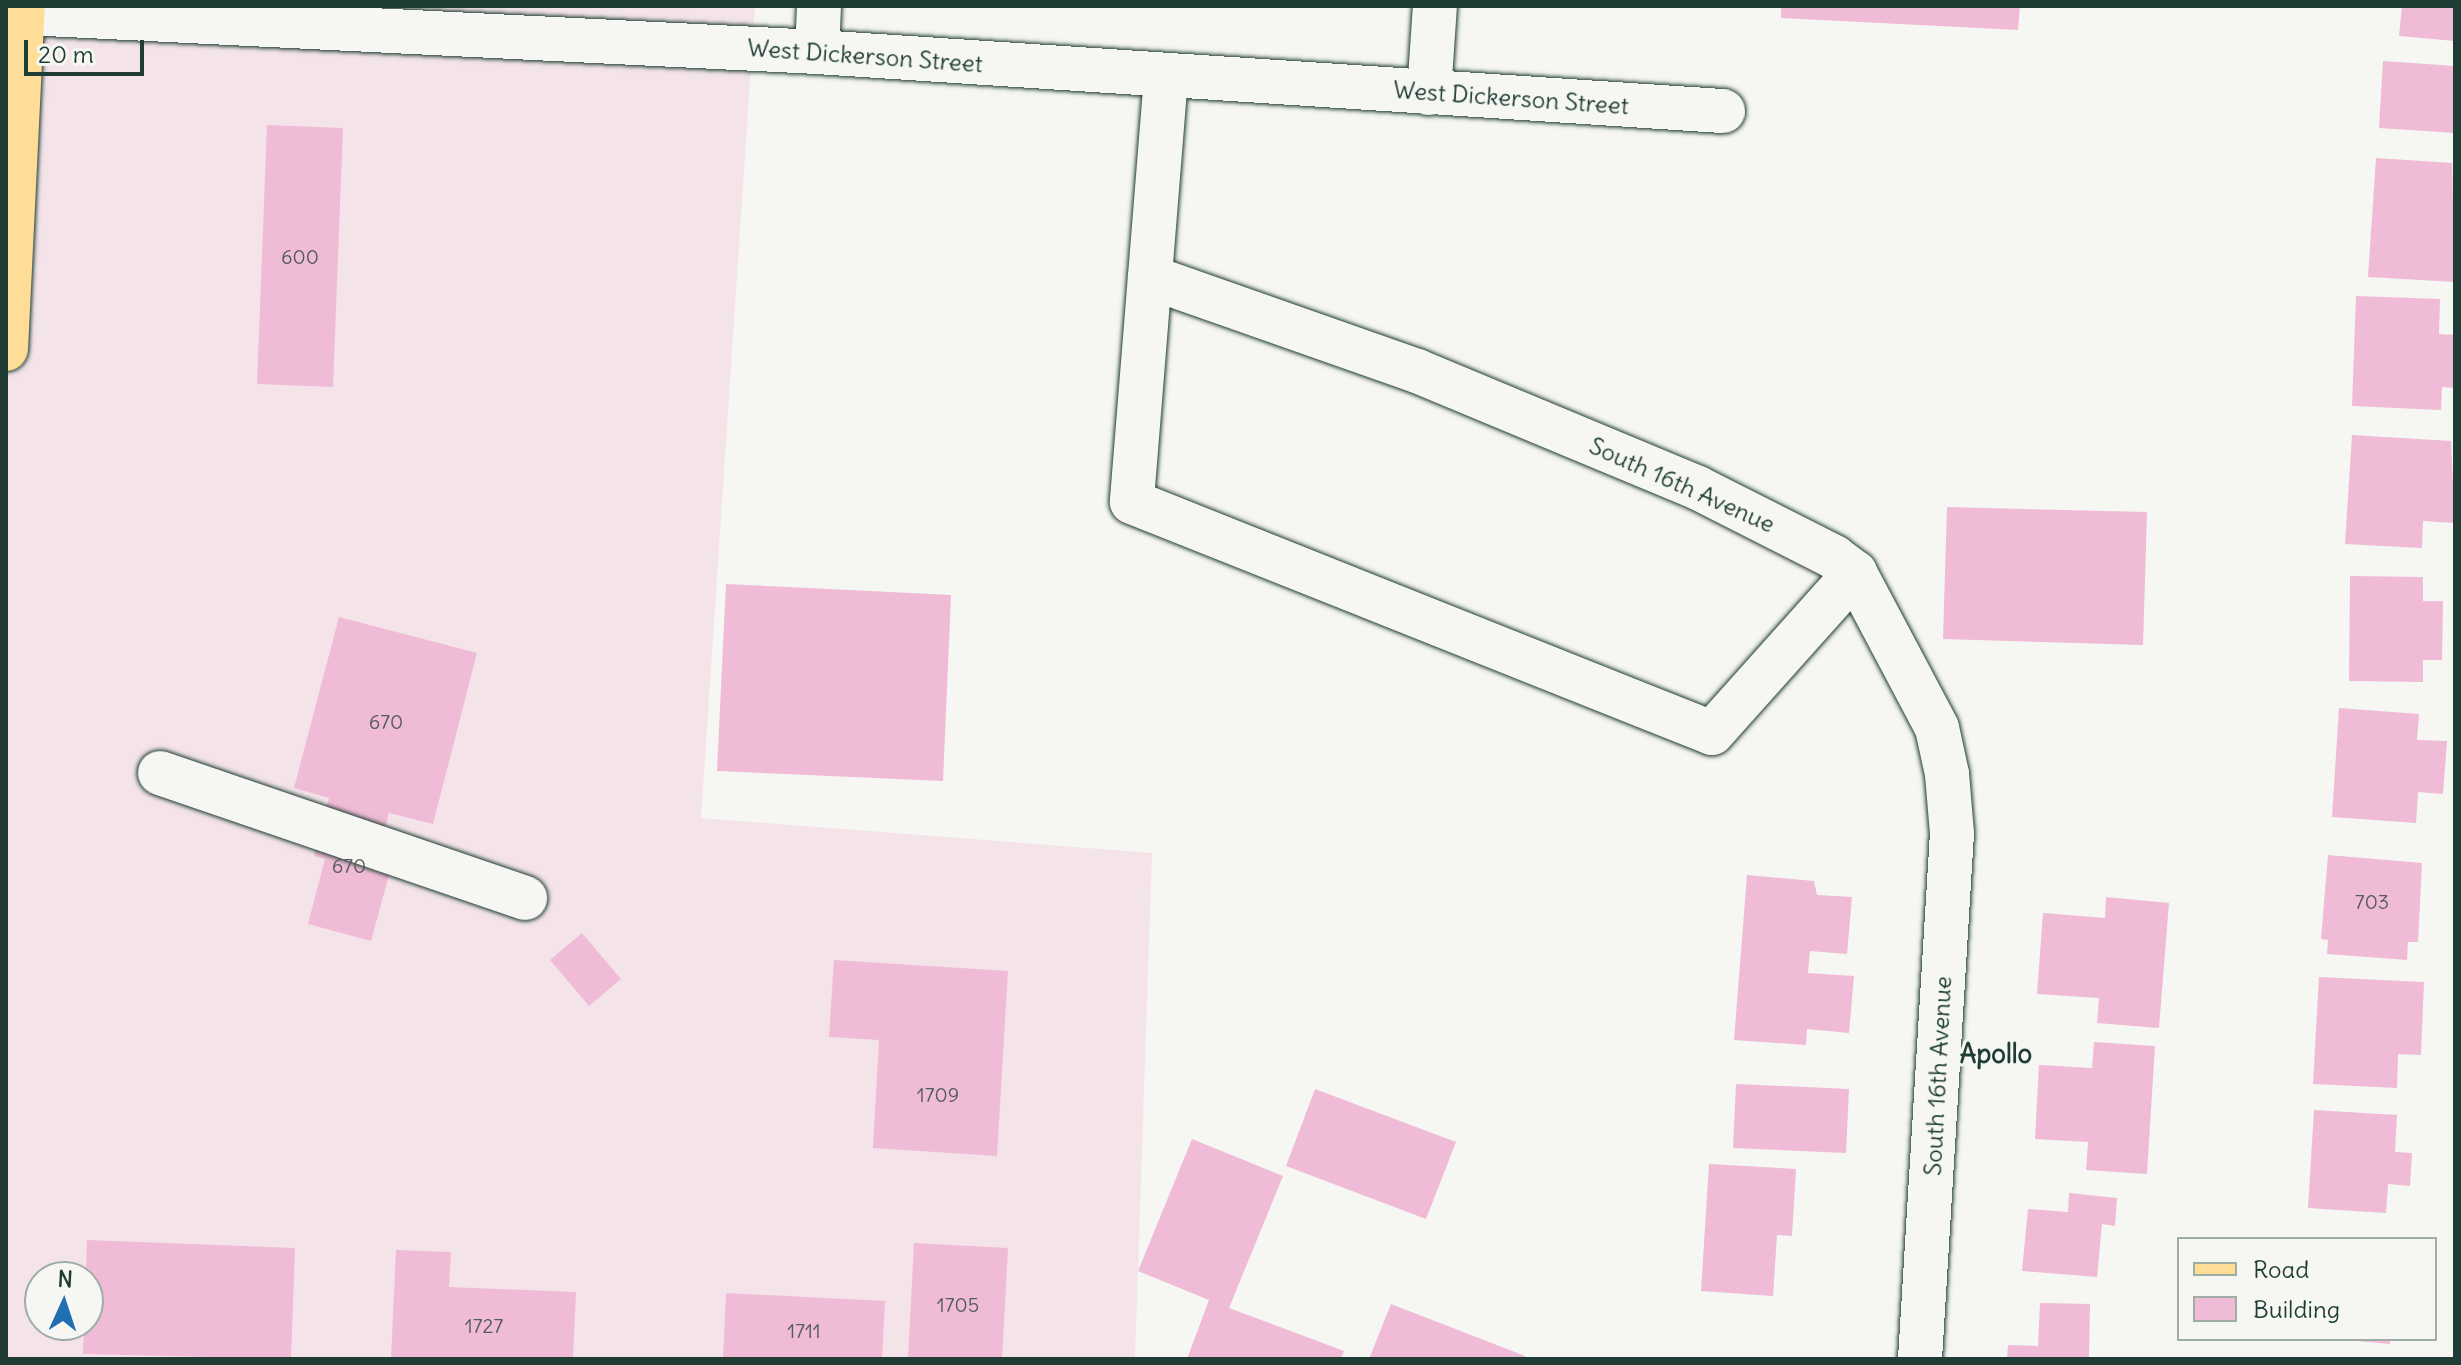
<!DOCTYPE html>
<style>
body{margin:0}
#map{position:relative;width:2461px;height:1365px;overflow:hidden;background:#f6f6f2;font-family:Delius,sans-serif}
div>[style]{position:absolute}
.built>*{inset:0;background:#f4e4ea}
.building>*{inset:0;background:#f0bbd6}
.roads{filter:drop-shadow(0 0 2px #1f3d34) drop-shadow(0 0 2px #1f3d34)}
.minor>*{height:44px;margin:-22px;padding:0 22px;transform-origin:22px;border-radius:22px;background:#f6f6f2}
.major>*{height:44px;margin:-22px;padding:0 22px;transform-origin:22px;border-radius:22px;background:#ffdd96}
span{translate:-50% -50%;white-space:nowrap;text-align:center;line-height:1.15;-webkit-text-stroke:6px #f6f6f2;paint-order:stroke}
.number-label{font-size:20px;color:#535c5c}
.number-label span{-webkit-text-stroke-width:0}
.street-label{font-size:24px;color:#1f3d34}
.neighbourhood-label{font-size:26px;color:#1f3d34;font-weight:700}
.frame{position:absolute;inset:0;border:8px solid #1f3d34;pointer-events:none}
.legend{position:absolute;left:2177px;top:1237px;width:260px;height:104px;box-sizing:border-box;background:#f6f6f2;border:2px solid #a0aca6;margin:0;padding:10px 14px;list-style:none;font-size:24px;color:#1f3d34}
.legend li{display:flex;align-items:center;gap:16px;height:40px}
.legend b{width:40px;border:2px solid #a0aca6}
.north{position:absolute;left:24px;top:1261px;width:80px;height:80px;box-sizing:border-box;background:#f6f6f2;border:2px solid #a0aca6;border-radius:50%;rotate:3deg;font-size:22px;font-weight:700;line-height:32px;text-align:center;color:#1f3d34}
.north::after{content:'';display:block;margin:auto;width:28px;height:36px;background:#1f6fb2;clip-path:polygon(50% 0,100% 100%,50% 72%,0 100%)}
.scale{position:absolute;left:24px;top:40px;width:120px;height:36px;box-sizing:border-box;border:4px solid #1f3d34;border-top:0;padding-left:10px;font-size:24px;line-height:28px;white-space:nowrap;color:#1f3d34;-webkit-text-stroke:6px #f6f6f2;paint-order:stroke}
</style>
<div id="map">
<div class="built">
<div style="clip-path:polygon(evenodd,6px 6px,755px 6px,701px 818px,1152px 853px,1135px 1359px,6px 1359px,6px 6px,40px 1277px,88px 1277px,88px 1325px,40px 1325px,40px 1277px)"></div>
</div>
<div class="building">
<div style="clip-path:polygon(1781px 6px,2020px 6px,2018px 30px,1781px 18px)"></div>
<div style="clip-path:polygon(2402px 6px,2455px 6px,2455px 41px,2399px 36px)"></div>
<div style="clip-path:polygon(2383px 61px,2455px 66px,2455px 133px,2379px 128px)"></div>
<div style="clip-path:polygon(267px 125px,343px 128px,333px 387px,257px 384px)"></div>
<div style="clip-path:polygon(2376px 158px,2452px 163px,2455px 282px,2368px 277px)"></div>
<div style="clip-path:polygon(2356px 296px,2440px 299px,2439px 334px,2455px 335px,2455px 388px,2442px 387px,2441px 410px,2352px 406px)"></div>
<div style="clip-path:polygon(2352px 435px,2451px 441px,2455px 523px,2423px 521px,2422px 548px,2345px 544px)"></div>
<div style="clip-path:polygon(1947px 507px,2147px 512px,2143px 645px,1943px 639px)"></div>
<div style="clip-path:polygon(2350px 576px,2423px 577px,2423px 601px,2443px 601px,2442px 660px,2423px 660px,2423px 682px,2349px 681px)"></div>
<div style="clip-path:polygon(726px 584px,951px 595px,943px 781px,717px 771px)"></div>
<div style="clip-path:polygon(339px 617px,477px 653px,433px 824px,389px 813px,374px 871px,389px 875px,371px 941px,308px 924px,325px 859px,314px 856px,329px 798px,294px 788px)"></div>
<div style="clip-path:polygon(2339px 708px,2419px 714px,2417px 740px,2447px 741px,2443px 794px,2418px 792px,2416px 823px,2332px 817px)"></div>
<div style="clip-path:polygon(2328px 855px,2422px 863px,2418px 942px,2408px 942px,2407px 960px,2327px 954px,2328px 940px,2321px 939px)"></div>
<div style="clip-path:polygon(1747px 875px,1814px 881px,1817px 895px,1852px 897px,1847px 954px,1810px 951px,1808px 973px,1854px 976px,1849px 1033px,1807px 1029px,1806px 1045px,1734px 1040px)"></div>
<div style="clip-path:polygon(2106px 897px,2169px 903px,2159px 1028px,2097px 1023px,2099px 998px,2037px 994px,2043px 913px,2105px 918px)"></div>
<div style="clip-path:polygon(582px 933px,621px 979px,589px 1006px,550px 960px)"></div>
<div style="clip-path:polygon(834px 960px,1008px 971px,997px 1156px,873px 1148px,879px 1040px,829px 1037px)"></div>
<div style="clip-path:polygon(2319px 977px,2424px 982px,2421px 1055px,2398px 1054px,2397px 1088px,2313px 1084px)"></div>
<div style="clip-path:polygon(2094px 1042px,2155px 1046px,2147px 1174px,2086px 1170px,2088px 1142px,2035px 1139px,2039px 1065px,2092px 1068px)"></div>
<div style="clip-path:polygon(1736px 1084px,1849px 1089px,1846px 1153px,1733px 1148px)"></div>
<div style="clip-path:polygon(1315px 1089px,1456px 1142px,1426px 1219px,1286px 1166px)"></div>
<div style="clip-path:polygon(2314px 1110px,2397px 1115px,2395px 1152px,2412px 1153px,2410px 1186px,2388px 1184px,2386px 1213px,2308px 1208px)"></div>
<div style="clip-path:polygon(1192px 1139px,1283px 1176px,1229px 1308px,1344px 1351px,1341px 1359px,1187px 1359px,1209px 1300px,1138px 1271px)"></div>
<div style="clip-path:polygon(1709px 1164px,1796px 1169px,1792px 1236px,1777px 1235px,1773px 1296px,1701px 1291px)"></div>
<div style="clip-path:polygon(2069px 1193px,2117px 1198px,2115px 1226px,2102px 1224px,2097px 1277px,2022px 1271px,2028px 1209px,2068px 1212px)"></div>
<div style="clip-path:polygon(87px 1240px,295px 1248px,291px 1359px,83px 1354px)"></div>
<div style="clip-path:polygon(914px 1243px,1008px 1248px,1002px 1359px,908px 1359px)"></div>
<div style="clip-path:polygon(396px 1250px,451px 1252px,449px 1287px,576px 1292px,573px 1359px,391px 1359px)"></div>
<div style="clip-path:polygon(726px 1293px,885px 1301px,882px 1359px,723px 1359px)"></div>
<div style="clip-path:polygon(2040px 1303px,2090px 1304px,2089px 1359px,2007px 1359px,2008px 1345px,2038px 1346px)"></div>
<div style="clip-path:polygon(1391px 1304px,1525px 1356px,1524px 1359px,1369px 1359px)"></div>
<div style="clip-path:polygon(2334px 1339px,2390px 1339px,2390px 1344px)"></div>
</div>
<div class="roads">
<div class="minor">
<div style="left:6px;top:12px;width:812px;rotate:2.82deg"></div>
<div style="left:817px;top:52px;width:908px;rotate:3.73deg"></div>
<div style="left:817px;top:52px;width:46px;rotate:-87.5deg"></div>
<div style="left:1166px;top:77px;width:426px;rotate:94.6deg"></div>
<div style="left:1132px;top:502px;width:624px;rotate:21.72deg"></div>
<div style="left:1712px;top:733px;width:215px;rotate:-48.2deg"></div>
<div style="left:1429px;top:93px;width:87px;rotate:-86.1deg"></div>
<div style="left:1150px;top:277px;width:283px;rotate:19.4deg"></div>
<div style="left:1417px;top:371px;width:304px;rotate:22.6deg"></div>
<div style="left:1698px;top:488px;width:153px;rotate:26.9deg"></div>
<div style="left:1834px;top:557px;width:26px;rotate:37deg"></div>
<div style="left:1855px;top:573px;width:175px;rotate:62.1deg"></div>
<div style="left:1937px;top:728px;width:47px;rotate:77.7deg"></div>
<div style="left:1947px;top:774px;width:59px;rotate:85.2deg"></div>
<div style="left:1952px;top:833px;width:527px;rotate:93.48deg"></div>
<div style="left:160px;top:773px;width:386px;rotate:18.9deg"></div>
</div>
<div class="major">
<div style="left:6px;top:349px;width:343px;rotate:-87.2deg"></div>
</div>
</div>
<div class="number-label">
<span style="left:300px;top:256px">600</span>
<span style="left:386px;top:721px">670</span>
<span style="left:349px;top:865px">670</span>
<span style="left:2372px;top:901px">703</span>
<span style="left:938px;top:1094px">1709</span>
<span style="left:958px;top:1304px">1705</span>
<span style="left:484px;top:1325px">1727</span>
<span style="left:804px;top:1330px">1711</span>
</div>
<div class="street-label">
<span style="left:865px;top:56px;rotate:4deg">West Dickerson Street</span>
<span style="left:1511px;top:98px;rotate:4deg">West Dickerson Street</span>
<span style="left:1682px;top:485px;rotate:24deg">South 16th Avenue</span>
<span style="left:1938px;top:1076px;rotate:-87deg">South 16th Avenue</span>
</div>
<div class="neighbourhood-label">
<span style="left:1996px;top:1054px">Apollo</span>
</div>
<div class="frame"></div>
<ul class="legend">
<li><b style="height:10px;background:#ffdd96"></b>Road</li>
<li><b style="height:22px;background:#f0bbd6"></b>Building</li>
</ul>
<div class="north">N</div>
<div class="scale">20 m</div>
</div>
